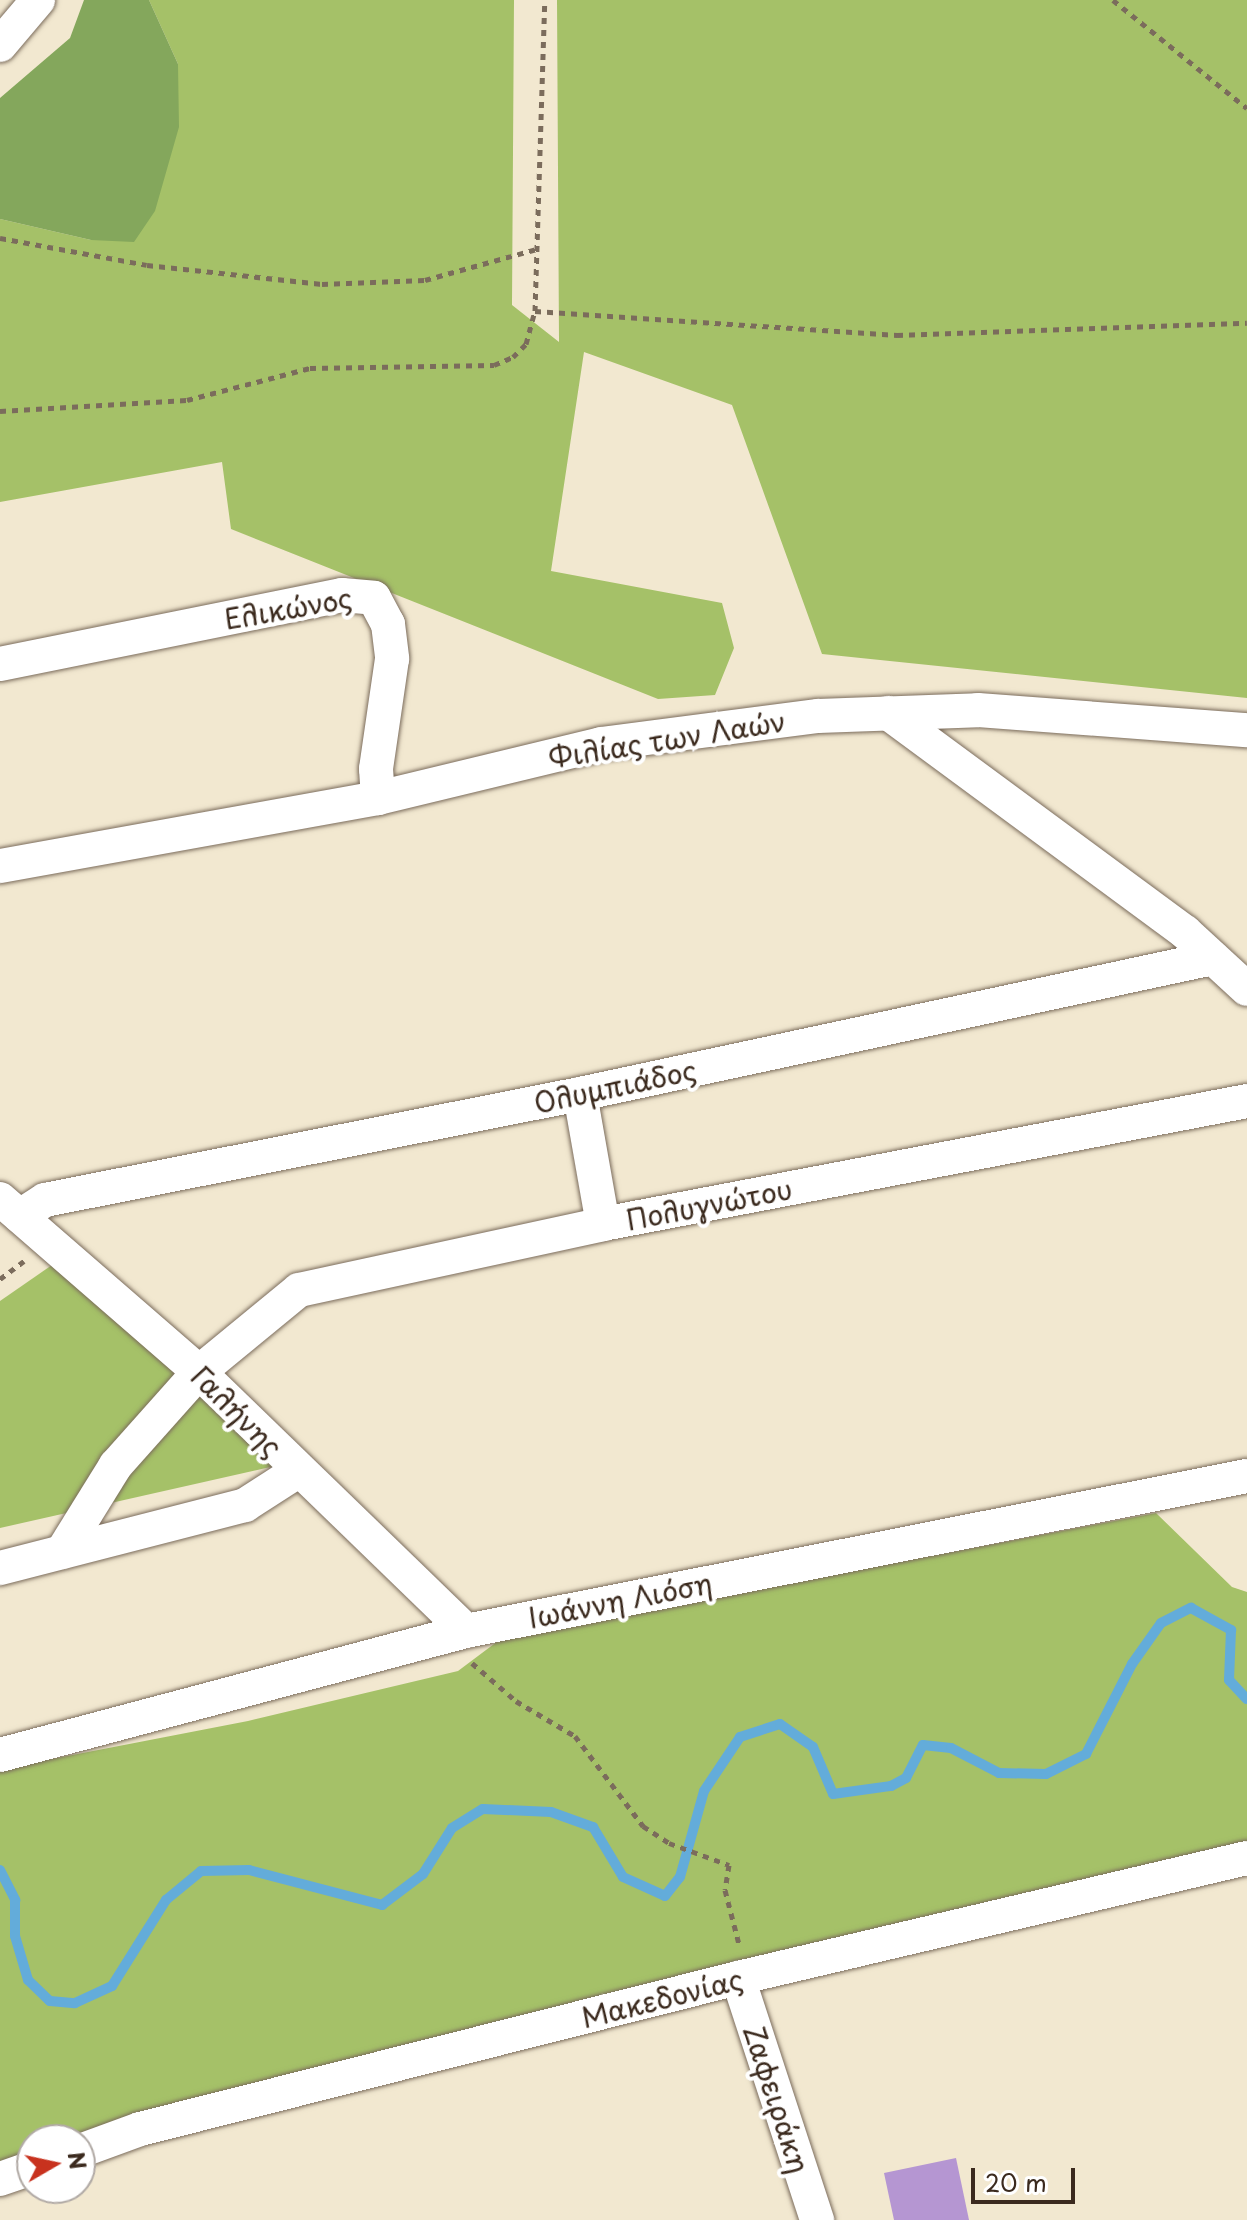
<!DOCTYPE html>
<meta charset="utf-8">
<style>
body{margin:0}
#map{position:relative;width:1247px;height:2220px;overflow:hidden;background:#f2e8d0;font-family:"Playpen Sans",sans-serif}
div>[style]{position:absolute}
.green>*{inset:0;background:#a5c168}
.forest>*{inset:0;background:#84a75c}
.stream>*{height:10px;margin:-5px;padding:0 5px;transform-origin:5px;border-radius:5px;background:#63acda}
.building>*{inset:0;background:#b596d2}
.path>*{height:5px;margin-top:-2.5px;transform-origin:0;background:repeating-linear-gradient(90deg,#7b6c5c 0 6px,transparent 0 12px)}
.roads{filter:drop-shadow(0 0 2px #7b6c5c) drop-shadow(0 0 2px #7b6c5c)}
.minor>*{height:34px;margin:-17px;padding:0 17px;transform-origin:17px;border-radius:17px;background:#fff}
span{translate:-50% -50%;white-space:nowrap;text-align:center;line-height:1.15;-webkit-text-stroke:8px #fff;paint-order:stroke}
.street-label{font-size:28px;color:#3b2a1e}
.north{position:absolute;left:16px;top:2124px;width:80px;height:80px;box-sizing:border-box;background:#fff;border:2px solid #b1aaa5;border-radius:50%;rotate:81deg;font-size:22px;font-weight:700;line-height:32px;text-align:center;color:#3b2a1e}
.north::after{content:'';display:block;margin:auto;width:28px;height:36px;background:#c8321e;clip-path:polygon(50% 0,100% 100%,50% 72%,0 100%)}
.scale{position:absolute;left:971px;top:2168px;width:104px;height:36px;box-sizing:border-box;border:4px solid #3b2a1e;border-top:0;padding-left:10px;font-size:24px;line-height:28px;white-space:nowrap;color:#3b2a1e;-webkit-text-stroke:6px #fff;paint-order:stroke}
</style>
<div id="map">
<div class="green">
<div style="clip-path:polygon(149px 0,514px 0,512px 305px,559px 342px,557px 0,1247px 0,1247px 698px,822px 654px,732px 405px,584px 352px,551px 571px,722px 603px,734px 648px,715px 695px,658px 699px,231px 529px,222px 462px,0 502px,0 219px,91px 240px,178px 64px)"></div>
<div style="clip-path:polygon(52px 1265px,279px 1465px,0 1528px,0 1301px)"></div>
<div style="clip-path:polygon(1156px 1513px,1232px 1587px,1247px 1592px,1247px 1844px,80px 2140px,32px 2140px,32px 2160px,0 2169px,0 1769px,248px 1721px,458px 1671px,502px 1638px)"></div>
</div>
<div class="forest">
<div style="clip-path:polygon(84px 0,149px 0,178px 64px,179px 127px,155px 211px,134px 242px,91px 240px,0 219px,0 98px,70px 38px)"></div>
</div>
<div class="stream">
<div style="left:0;top:1870px;width:34px;rotate:63deg"></div>
<div style="left:15px;top:1900px;width:36px;rotate:90deg"></div>
<div style="left:15px;top:1936px;width:46px;rotate:73.5deg"></div>
<div style="left:28px;top:1980px;width:30px;rotate:44deg"></div>
<div style="left:50px;top:2001px;width:25px;rotate:5deg"></div>
<div style="left:75px;top:2003px;width:41px;rotate:-24.7deg"></div>
<div style="left:112px;top:1986px;width:102px;rotate:-57.9deg"></div>
<div style="left:166px;top:1900px;width:45px;rotate:-39.6deg"></div>
<div style="left:201px;top:1871px;width:48px;rotate:-1.2deg"></div>
<div style="left:249px;top:1870px;width:138px;rotate:14.7deg"></div>
<div style="left:382px;top:1905px;width:51px;rotate:-37.1deg"></div>
<div style="left:423px;top:1874px;width:54px;rotate:-57.8deg"></div>
<div style="left:452px;top:1828px;width:36px;rotate:-32deg"></div>
<div style="left:483px;top:1809px;width:68px;rotate:2.5deg"></div>
<div style="left:551px;top:1812px;width:45px;rotate:19.7deg"></div>
<div style="left:593px;top:1827px;width:58px;rotate:59deg"></div>
<div style="left:623px;top:1877px;width:46px;rotate:24.3deg"></div>
<div style="left:665px;top:1896px;width:24px;rotate:-52deg"></div>
<div style="left:680px;top:1877px;width:89px;rotate:-74.4deg"></div>
<div style="left:704px;top:1791px;width:65px;rotate:-56.3deg"></div>
<div style="left:740px;top:1737px;width:42px;rotate:-18deg"></div>
<div style="left:780px;top:1724px;width:40px;rotate:34.9deg"></div>
<div style="left:813px;top:1747px;width:51px;rotate:66.9deg"></div>
<div style="left:833px;top:1794px;width:59px;rotate:-7.9deg"></div>
<div style="left:891px;top:1786px;width:17px;rotate:-28deg"></div>
<div style="left:906px;top:1778px;width:37px;rotate:-63deg"></div>
<div style="left:923px;top:1745px;width:28px;rotate:6deg"></div>
<div style="left:951px;top:1748px;width:54px;rotate:27.5deg"></div>
<div style="left:999px;top:1773px;width:47px;rotate:1.2deg"></div>
<div style="left:1046px;top:1774px;width:45px;rotate:-26.6deg"></div>
<div style="left:1086px;top:1754px;width:101px;rotate:-62.9deg"></div>
<div style="left:1132px;top:1664px;width:50px;rotate:-54.7deg"></div>
<div style="left:1161px;top:1623px;width:34px;rotate:-27deg"></div>
<div style="left:1191px;top:1608px;width:46px;rotate:28.8deg"></div>
<div style="left:1231px;top:1630px;width:50px;rotate:92.3deg"></div>
<div style="left:1229px;top:1680px;width:26px;rotate:47deg"></div>
</div>
<div class="building">
<div style="clip-path:polygon(956px 2158px,969px 2220px,894px 2220px,884px 2173px)"></div>
</div>
<div class="path">
<div style="left:1113px;top:0;width:172px;rotate:38.9deg"></div>
<div style="left:0;top:238px;width:149px;rotate:10.4deg"></div>
<div style="left:147px;top:265px;width:176px;rotate:6.2deg"></div>
<div style="left:322px;top:284px;width:103px;rotate:-2.2deg"></div>
<div style="left:425px;top:280px;width:116px;rotate:-15.5deg"></div>
<div style="left:535px;top:311px;width:363px;rotate:3.8deg"></div>
<div style="left:897px;top:335px;width:350px;rotate:-2deg"></div>
<div style="left:0;top:411px;width:187px;rotate:-3.4deg"></div>
<div style="left:187px;top:400px;width:127px;rotate:-14.6deg"></div>
<div style="left:310px;top:368px;width:184px;rotate:-0.9deg"></div>
<div style="left:494px;top:365px;width:21px;rotate:-23deg"></div>
<div style="left:513px;top:357px;width:18px;rotate:-45deg"></div>
<div style="left:526px;top:344px;width:34px;rotate:-75deg"></div>
<div style="left:535px;top:311px;width:311px;rotate:-88.2deg"></div>
<div style="left:0;top:1279px;width:30px;rotate:-37deg"></div>
<div style="left:472px;top:1663px;width:58px;rotate:40.8deg"></div>
<div style="left:516px;top:1701px;width:69px;rotate:30.7deg"></div>
<div style="left:575px;top:1736px;width:113px;rotate:52.9deg"></div>
<div style="left:643px;top:1826px;width:31px;rotate:33deg"></div>
<div style="left:669px;top:1843px;width:64px;rotate:20.1deg"></div>
<div style="left:729px;top:1865px;width:25px;rotate:99deg"></div>
<div style="left:725px;top:1890px;width:56px;rotate:75.5deg"></div>
</div>
<div class="roads">
<div class="minor">
<div style="left:0;top:45px;width:59px;rotate:-49.8deg"></div>
<div style="left:0;top:664px;width:349px;rotate:-11.4deg"></div>
<div style="left:342px;top:595px;width:32px;rotate:5deg"></div>
<div style="left:374px;top:598px;width:30px;rotate:62deg"></div>
<div style="left:388px;top:624px;width:35px;rotate:83deg"></div>
<div style="left:392px;top:659px;width:111px;rotate:98.3deg"></div>
<div style="left:376px;top:769px;width:29px;rotate:86deg"></div>
<div style="left:888px;top:713px;width:369px;rotate:36.4deg"></div>
<div style="left:1185px;top:932px;width:84px;rotate:42.6deg"></div>
<div style="left:0;top:866px;width:384px;rotate:-10.2deg"></div>
<div style="left:378px;top:798px;width:229px;rotate:-13.6deg"></div>
<div style="left:601px;top:744px;width:219px;rotate:-7.4deg"></div>
<div style="left:818px;top:716px;width:160px;rotate:-2.1deg"></div>
<div style="left:978px;top:710px;width:270px;rotate:4.3deg"></div>
<div style="left:580px;top:1094px;width:132px;rotate:80deg"></div>
<div style="left:0;top:1199px;width:264px;rotate:41deg"></div>
<div style="left:199px;top:1372px;width:372px;rotate:44.1deg"></div>
<div style="left:20px;top:1216px;width:30px;rotate:-33deg"></div>
<div style="left:45px;top:1200px;width:545px;rotate:-11.21deg"></div>
<div style="left:580px;top:1094px;width:647px;rotate:-12.13deg"></div>
<div style="left:62px;top:1552px;width:102px;rotate:-58.2deg"></div>
<div style="left:116px;top:1465px;width:125px;rotate:-48.3deg"></div>
<div style="left:199px;top:1372px;width:129px;rotate:-39.4deg"></div>
<div style="left:299px;top:1290px;width:311px;rotate:-12.2deg"></div>
<div style="left:603px;top:1224px;width:656px;rotate:-10.81deg"></div>
<div style="left:0;top:1568px;width:253px;rotate:-14.4deg"></div>
<div style="left:245px;top:1505px;width:63px;rotate:-32.7deg"></div>
<div style="left:0;top:1755px;width:482px;rotate:-14.9deg"></div>
<div style="left:466px;top:1631px;width:796px;rotate:-11.23deg"></div>
<div style="left:738px;top:1978px;width:255px;rotate:71.9deg"></div>
<div style="left:80px;top:2151px;width:64px;rotate:-20.1deg"></div>
<div style="left:140px;top:2129px;width:617px;rotate:-14.17deg"></div>
<div style="left:738px;top:1978px;width:523px;rotate:-13.27deg"></div>
<div style="left:0;top:2179px;width:34px;rotate:-19deg"></div>
</div>
</div>
<div class="street-label">
<span style="left:288px;top:608px;rotate:-10deg">Ελικώνος</span>
<span style="left:667px;top:739px;rotate:-9deg">Φιλίας των Λαών</span>
<span style="left:615px;top:1086px;rotate:-12deg">Ολυμπιάδος</span>
<span style="left:709px;top:1204px;rotate:-11deg">Πολυγνώτου</span>
<span style="left:237px;top:1411px;rotate:45deg">Γαλήνης</span>
<span style="left:620px;top:1600px;rotate:-11deg">Ιωάννη Λιόση</span>
<span style="left:662px;top:1998px;rotate:-14deg">Μακεδονίας</span>
<span style="left:777px;top:2099px;rotate:72deg">Ζαφειράκη</span>
</div>
<div class="north">N</div>
<div class="scale">20 m</div>
</div>
